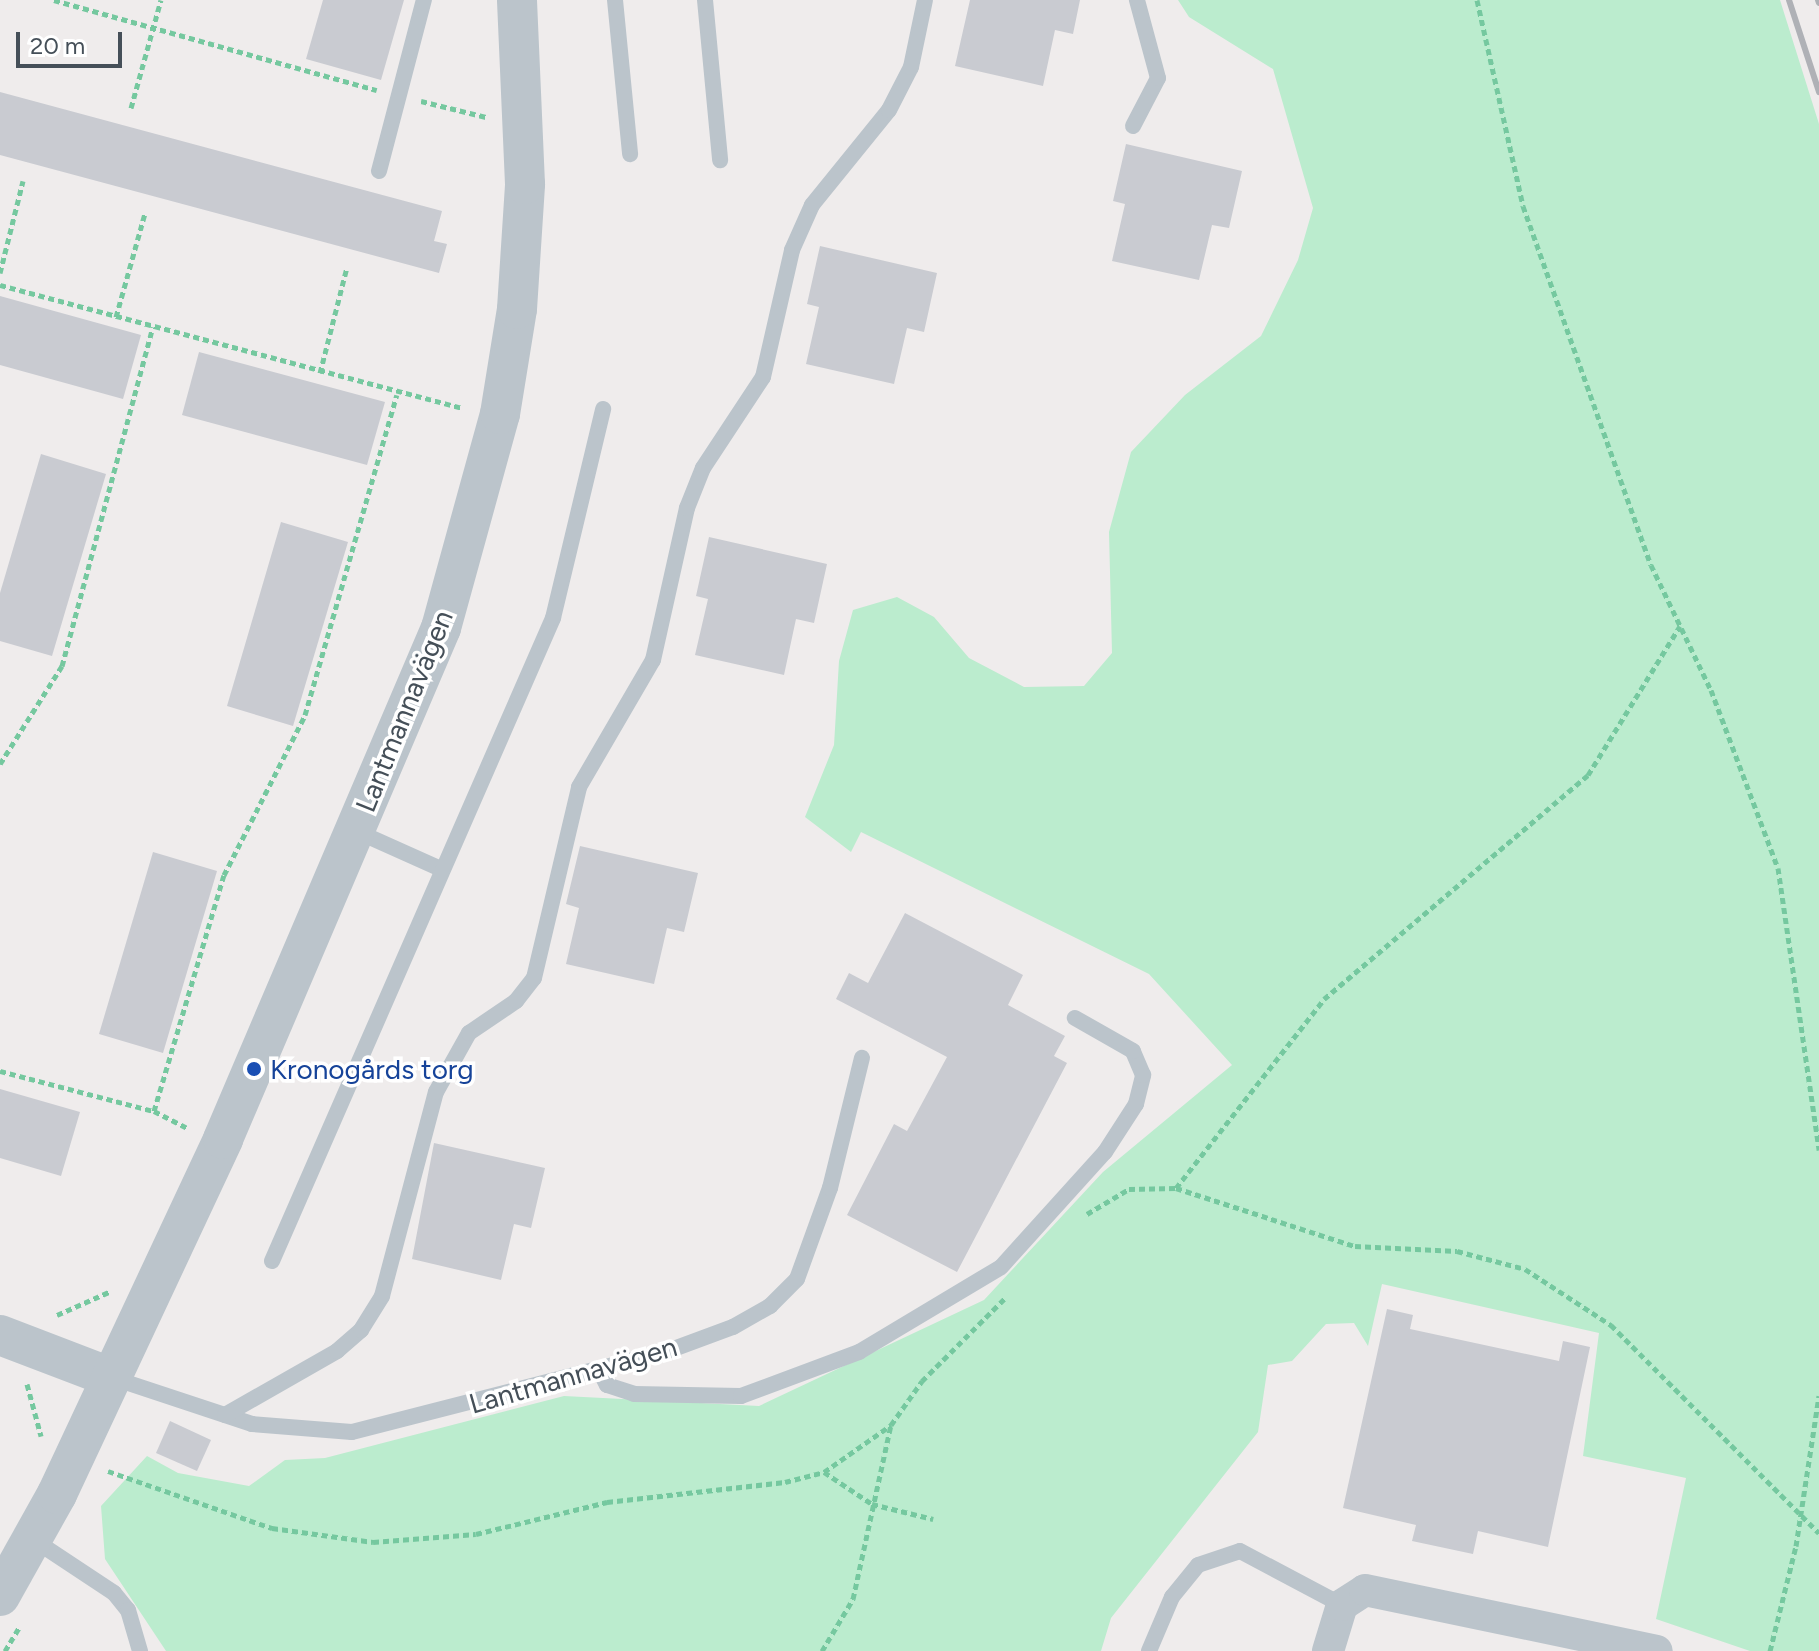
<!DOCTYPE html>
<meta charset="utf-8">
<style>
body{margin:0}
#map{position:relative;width:1819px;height:1651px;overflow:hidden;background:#efecec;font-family:Figtree,sans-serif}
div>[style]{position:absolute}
.green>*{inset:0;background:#bbecce}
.building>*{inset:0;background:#c9cbd1}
.path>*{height:5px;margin-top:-2.5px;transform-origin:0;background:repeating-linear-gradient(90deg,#75c89f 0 6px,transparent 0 10px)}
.service>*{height:16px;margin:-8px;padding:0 8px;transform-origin:8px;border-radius:8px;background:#bbc4cb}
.minor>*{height:32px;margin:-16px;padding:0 16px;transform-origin:16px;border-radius:16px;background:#bbc4cb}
.tertiary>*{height:40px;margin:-20px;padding:0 20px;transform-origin:20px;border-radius:20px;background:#bbc4cb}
.rail>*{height:6px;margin:-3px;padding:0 3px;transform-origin:3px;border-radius:3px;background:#afb1b6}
.dots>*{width:22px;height:22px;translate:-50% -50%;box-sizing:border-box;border:4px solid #fff;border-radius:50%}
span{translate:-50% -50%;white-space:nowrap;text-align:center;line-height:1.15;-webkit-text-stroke:7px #fff;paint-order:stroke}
.street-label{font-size:28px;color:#454f58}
.transit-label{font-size:28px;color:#164399}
.left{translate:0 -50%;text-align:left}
.scale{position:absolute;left:16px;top:32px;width:106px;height:36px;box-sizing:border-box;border:4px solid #454f58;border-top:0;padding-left:10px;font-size:24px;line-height:28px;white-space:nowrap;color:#454f58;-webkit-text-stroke:6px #fff;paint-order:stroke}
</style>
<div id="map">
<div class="green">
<div style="clip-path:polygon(1178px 0,1780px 0,1819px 124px,1819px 1651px,1750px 1651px,1656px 1619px,1686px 1478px,1583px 1456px,1599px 1333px,1382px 1284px,1368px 1346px,1354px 1323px,1326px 1324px,1292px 1361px,1268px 1365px,1258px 1432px,1111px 1618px,1101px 1651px,166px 1651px,105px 1559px,101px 1506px,147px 1456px,178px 1473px,249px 1486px,285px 1460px,325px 1458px,564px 1396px,759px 1406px,984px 1300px,1103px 1172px,1232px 1065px,1149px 974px,861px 832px,851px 852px,805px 817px,834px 745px,839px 661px,853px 610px,897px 597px,934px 617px,969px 658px,1024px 687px,1084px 686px,1112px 653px,1109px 532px,1131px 452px,1185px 395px,1261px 336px,1298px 260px,1313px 208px,1273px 69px,1189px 17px)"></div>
</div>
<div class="building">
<div style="clip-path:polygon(323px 0,404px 0,381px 80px,306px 59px)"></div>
<div style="clip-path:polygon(970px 0,1080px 0,1073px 34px,1055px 30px,1043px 86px,955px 66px)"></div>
<div style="clip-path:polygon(0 92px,442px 211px,434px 241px,447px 244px,439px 273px,0 155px)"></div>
<div style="clip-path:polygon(1126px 144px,1242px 171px,1229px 228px,1212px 225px,1199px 280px,1112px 261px,1125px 204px,1113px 201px)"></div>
<div style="clip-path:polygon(820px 246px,937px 273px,924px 332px,907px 328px,894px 384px,806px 364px,819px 307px,807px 304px)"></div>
<div style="clip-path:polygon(0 296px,141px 335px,123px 399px,0 365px)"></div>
<div style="clip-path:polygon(199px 352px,385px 402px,367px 465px,182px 415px)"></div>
<div style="clip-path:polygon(41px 454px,106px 474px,52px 656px,0 641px,0 593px)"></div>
<div style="clip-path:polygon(281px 522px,348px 542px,293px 726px,227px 706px)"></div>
<div style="clip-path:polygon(709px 537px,827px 564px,814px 623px,796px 619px,784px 675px,695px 655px,708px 599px,696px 596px)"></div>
<div style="clip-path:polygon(580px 846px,698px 873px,684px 932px,667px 928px,654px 984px,566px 964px,579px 908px,566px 904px)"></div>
<div style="clip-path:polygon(153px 852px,217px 871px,163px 1053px,99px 1034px)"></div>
<div style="clip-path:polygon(905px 913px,1023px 975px,1008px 1005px,1065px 1036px,1054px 1056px,1067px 1063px,957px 1272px,847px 1215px,894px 1124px,907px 1131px,947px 1057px,836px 999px,849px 973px,868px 983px)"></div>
<div style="clip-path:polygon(0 1089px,80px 1112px,61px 1176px,0 1158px)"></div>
<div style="clip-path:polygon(434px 1143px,545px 1168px,531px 1228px,514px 1224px,501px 1280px,412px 1259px)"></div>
<div style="clip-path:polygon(1387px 1309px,1413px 1315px,1410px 1329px,1559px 1361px,1563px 1341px,1590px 1347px,1548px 1547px,1478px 1531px,1473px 1554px,1412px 1541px,1416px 1525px,1343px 1508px)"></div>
<div style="clip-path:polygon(170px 1421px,211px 1440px,197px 1471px,156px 1453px)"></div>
</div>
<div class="path">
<div style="left:54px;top:0;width:335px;rotate:15.6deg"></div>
<div style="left:1477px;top:0;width:211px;rotate:77.4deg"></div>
<div style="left:1523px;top:206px;width:381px;rotate:70.4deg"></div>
<div style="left:1651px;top:565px;width:139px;rotate:64.4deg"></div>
<div style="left:1711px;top:690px;width:190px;rotate:69.4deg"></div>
<div style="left:1778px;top:868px;width:285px;rotate:81.7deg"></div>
<div style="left:421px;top:101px;width:67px;rotate:13.8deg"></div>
<div style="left:131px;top:108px;width:112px;rotate:-74.5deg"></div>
<div style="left:0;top:273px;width:95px;rotate:-76deg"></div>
<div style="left:0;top:285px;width:479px;rotate:14.9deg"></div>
<div style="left:116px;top:317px;width:108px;rotate:-74.4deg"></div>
<div style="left:320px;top:373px;width:109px;rotate:-75.7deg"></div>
<div style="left:0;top:764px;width:116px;rotate:-57.7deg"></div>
<div style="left:62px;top:666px;width:351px;rotate:-75deg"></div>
<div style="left:0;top:1071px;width:159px;rotate:14.6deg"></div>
<div style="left:154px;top:1111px;width:39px;rotate:27deg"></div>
<div style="left:154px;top:1111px;width:246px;rotate:-73.5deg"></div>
<div style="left:224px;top:875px;width:179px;rotate:-63.1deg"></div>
<div style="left:305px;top:715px;width:333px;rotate:-74deg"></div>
<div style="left:1176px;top:1188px;width:240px;rotate:-51.9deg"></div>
<div style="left:1324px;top:999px;width:346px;rotate:-40.3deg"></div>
<div style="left:1588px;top:775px;width:175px;rotate:-58.3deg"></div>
<div style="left:1087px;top:1214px;width:49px;rotate:-30.8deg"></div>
<div style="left:1129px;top:1189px;width:47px;rotate:-1.2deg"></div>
<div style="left:1176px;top:1188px;width:188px;rotate:18deg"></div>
<div style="left:1355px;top:1246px;width:102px;rotate:2.8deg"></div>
<div style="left:1457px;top:1251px;width:70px;rotate:14.8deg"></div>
<div style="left:1525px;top:1269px;width:103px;rotate:33.1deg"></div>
<div style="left:1611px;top:1325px;width:294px;rotate:45deg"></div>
<div style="left:57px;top:1315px;width:57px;rotate:-23.9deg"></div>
<div style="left:27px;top:1384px;width:54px;rotate:74.9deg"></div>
<div style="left:108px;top:1471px;width:174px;rotate:19.2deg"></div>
<div style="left:272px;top:1528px;width:102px;rotate:7.9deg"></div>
<div style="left:373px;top:1542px;width:103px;rotate:-4.4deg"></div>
<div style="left:476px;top:1534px;width:135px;rotate:-13.7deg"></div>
<div style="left:607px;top:1502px;width:179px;rotate:-6.4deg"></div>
<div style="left:785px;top:1482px;width:40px;rotate:-14.4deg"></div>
<div style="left:824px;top:1472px;width:82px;rotate:-35deg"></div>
<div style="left:891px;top:1425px;width:54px;rotate:-54.8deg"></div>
<div style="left:922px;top:1381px;width:120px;rotate:-45deg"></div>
<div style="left:824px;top:1472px;width:58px;rotate:33.7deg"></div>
<div style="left:872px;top:1504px;width:63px;rotate:13.8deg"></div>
<div style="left:5px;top:1651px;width:27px;rotate:-59deg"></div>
<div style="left:822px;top:1651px;width:61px;rotate:-59.2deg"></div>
<div style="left:853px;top:1599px;width:178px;rotate:-77.7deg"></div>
<div style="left:1770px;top:1651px;width:108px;rotate:-76.1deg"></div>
<div style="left:1796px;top:1546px;width:152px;rotate:-81.3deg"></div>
</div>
<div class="service">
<div style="left:615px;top:0;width:155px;rotate:84.4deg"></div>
<div style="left:705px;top:0;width:161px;rotate:84.6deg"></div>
<div style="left:1133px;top:126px;width:54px;rotate:-62.5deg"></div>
<div style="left:1158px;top:78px;width:81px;rotate:-105.1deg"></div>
<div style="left:379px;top:171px;width:177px;rotate:-75.3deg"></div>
<div style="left:356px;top:831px;width:93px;rotate:24.1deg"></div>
<div style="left:272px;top:1261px;width:702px;rotate:-66.39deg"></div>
<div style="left:553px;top:618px;width:215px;rotate:-76.5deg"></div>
<div style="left:599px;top:1370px;width:17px;rotate:62deg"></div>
<div style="left:607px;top:1385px;width:28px;rotate:18deg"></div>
<div style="left:634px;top:1394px;width:107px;rotate:1.1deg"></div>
<div style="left:741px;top:1396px;width:126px;rotate:-20.4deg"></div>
<div style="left:859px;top:1352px;width:165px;rotate:-30.9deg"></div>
<div style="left:1001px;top:1267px;width:155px;rotate:-47.9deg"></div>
<div style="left:1105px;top:1152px;width:57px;rotate:-57.1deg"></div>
<div style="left:1136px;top:1104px;width:30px;rotate:-76deg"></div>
<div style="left:1143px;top:1075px;width:26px;rotate:-113deg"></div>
<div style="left:1133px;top:1051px;width:67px;rotate:-150.4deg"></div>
<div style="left:110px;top:1377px;width:150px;rotate:18.3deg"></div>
<div style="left:252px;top:1424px;width:100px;rotate:4.6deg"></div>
<div style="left:352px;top:1432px;width:326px;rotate:-14.4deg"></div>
<div style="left:668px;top:1351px;width:69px;rotate:-20.3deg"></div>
<div style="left:733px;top:1327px;width:43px;rotate:-29.6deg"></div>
<div style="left:770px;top:1306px;width:38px;rotate:-45deg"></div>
<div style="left:797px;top:1279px;width:97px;rotate:-70.1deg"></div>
<div style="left:830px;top:1188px;width:134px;rotate:-76.2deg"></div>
<div style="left:225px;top:1415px;width:129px;rotate:-29.7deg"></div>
<div style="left:337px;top:1351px;width:32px;rotate:-41deg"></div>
<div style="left:361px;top:1330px;width:40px;rotate:-58deg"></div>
<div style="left:382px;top:1296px;width:211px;rotate:-75.2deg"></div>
<div style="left:436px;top:1092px;width:68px;rotate:-60.8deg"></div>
<div style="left:469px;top:1033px;width:57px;rotate:-34.2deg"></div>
<div style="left:516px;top:1001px;width:29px;rotate:-52deg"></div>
<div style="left:534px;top:978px;width:196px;rotate:-76.7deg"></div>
<div style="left:579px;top:787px;width:147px;rotate:-59.8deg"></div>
<div style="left:653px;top:660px;width:156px;rotate:-77.4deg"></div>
<div style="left:687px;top:508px;width:43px;rotate:-68.2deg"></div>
<div style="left:703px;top:468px;width:109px;rotate:-56.6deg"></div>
<div style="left:763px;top:377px;width:130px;rotate:-77.1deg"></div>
<div style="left:792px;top:250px;width:49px;rotate:-66deg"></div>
<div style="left:812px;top:205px;width:122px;rotate:-51deg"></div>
<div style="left:889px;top:110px;width:48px;rotate:-62.9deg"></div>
<div style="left:911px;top:67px;width:68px;rotate:-78.2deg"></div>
<div style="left:34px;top:1540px;width:96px;rotate:33.5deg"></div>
<div style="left:114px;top:1593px;width:22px;rotate:51deg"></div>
<div style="left:128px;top:1610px;width:43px;rotate:73.7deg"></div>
<div style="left:1149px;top:1651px;width:59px;rotate:-66.9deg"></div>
<div style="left:1172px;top:1597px;width:41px;rotate:-50.9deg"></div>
<div style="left:1198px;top:1565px;width:44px;rotate:-18.4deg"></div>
<div style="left:1240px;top:1551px;width:115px;rotate:27.9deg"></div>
</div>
<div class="minor">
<div style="left:1328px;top:1651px;width:48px;rotate:-73.1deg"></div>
<div style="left:1342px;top:1605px;width:27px;rotate:-33deg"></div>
<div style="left:1365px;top:1590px;width:298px;rotate:11.8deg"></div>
</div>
<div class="tertiary">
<div style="left:0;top:1335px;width:118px;rotate:20.9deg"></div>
<div style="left:0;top:1596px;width:117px;rotate:-60.8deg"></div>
<div style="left:57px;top:1494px;width:392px;rotate:-64.9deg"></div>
<div style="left:223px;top:1139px;width:556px;rotate:-66.9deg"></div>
<div style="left:441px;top:628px;width:222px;rotate:-74.6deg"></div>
<div style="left:500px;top:414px;width:106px;rotate:-80.8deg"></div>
<div style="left:517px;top:309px;width:125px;rotate:-86.3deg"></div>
<div style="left:525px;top:184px;width:184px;rotate:-92.5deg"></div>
</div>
<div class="rail">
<div style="left:1789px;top:0;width:97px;rotate:71.9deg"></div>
<div style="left:1818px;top:0;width:3px;rotate:72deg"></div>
</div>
<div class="dots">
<div style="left:254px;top:1069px;background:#1a4fb4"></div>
</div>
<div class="street-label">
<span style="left:404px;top:711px;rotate:-68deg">Lantmannavägen</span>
<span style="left:573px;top:1375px;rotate:-16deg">Lantmannavägen</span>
</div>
<div class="transit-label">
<span class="left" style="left:270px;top:1069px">Kronogårds torg</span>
</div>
<div class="scale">20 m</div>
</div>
